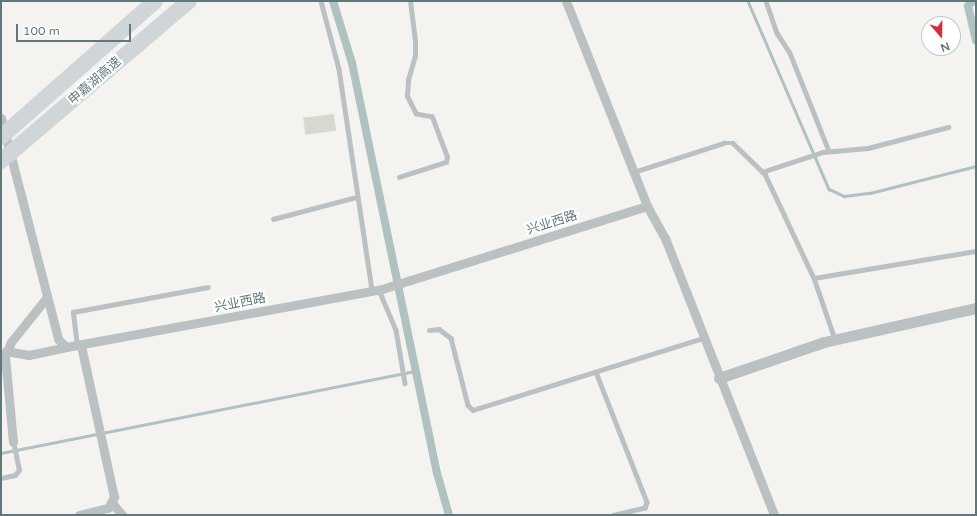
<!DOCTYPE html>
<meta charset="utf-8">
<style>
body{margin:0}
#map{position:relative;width:977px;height:516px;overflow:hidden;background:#f4f3f0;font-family:"Varela Round","Noto Sans SC",sans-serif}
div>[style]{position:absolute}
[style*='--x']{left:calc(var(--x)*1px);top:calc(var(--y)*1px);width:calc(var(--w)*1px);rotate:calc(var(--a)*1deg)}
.green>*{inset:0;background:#d6d9d0;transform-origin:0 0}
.stream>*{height:2.5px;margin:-1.25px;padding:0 1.25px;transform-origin:1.25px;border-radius:1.25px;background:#afc1c0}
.canal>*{height:8px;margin:-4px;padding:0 4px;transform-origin:4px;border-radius:4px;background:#afc1c0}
.service>*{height:4.5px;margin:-2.25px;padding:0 2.25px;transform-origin:2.25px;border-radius:2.25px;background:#bbc1c2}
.minor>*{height:9px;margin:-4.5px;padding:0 4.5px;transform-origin:4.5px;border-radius:4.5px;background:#bbc1c2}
.tertiary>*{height:11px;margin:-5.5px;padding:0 5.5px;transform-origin:5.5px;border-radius:5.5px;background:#bbc1c2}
.motorway>*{height:16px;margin:-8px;padding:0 8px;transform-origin:8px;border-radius:8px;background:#d0d6d8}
span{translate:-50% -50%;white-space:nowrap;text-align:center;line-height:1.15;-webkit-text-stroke:4px #fff;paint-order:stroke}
.street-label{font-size:13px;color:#61787a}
.frame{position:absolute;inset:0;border:2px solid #61787a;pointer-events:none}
.north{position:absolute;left:921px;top:16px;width:40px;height:40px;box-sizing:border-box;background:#fff;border:1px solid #c0c9ca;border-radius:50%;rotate:160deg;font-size:11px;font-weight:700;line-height:16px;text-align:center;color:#61787a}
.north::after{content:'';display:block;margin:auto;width:14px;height:18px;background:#d92c3c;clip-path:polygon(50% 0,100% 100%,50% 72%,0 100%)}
.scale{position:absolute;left:16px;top:24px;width:115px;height:18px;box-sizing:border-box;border:2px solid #61787a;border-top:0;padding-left:5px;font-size:12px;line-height:14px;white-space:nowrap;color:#61787a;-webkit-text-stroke:3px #fff;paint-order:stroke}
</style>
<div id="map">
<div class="green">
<i style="left:334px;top:114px;width:17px;height:31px;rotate:83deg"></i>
</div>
<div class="stream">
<i style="--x:748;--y:1;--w:205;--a:66.7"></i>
<i style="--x:829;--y:189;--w:17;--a:25"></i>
<i style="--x:844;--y:196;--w:26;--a:-7"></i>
<i style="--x:870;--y:193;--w:109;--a:-14.3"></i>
<i style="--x:1;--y:453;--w:423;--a:-11.2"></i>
</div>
<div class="canal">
<i style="--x:333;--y:1;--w:65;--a:73"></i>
<i style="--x:352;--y:63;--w:419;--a:78.3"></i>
<i style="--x:437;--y:473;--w:44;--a:74.1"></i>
<i style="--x:973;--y:1;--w:7;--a:135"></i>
<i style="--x:968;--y:6;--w:35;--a:77"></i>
</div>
<div class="service">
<i style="--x:321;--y:1;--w:70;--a:75.2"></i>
<i style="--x:339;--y:69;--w:224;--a:81.5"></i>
<i style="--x:766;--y:1;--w:34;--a:71"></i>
<i style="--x:777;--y:33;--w:24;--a:57"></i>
<i style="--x:790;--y:53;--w:105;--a:68.3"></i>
<i style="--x:634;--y:172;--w:95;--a:-17.9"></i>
<i style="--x:724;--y:143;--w:9;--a:0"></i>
<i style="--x:733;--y:143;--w:45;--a:44.1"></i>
<i style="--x:765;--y:174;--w:115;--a:64.8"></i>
<i style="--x:814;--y:278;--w:65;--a:71"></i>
<i style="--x:762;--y:172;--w:64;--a:-18.2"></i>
<i style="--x:823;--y:152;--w:45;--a:-5.1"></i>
<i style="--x:868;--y:148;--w:83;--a:-14.7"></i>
<i style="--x:399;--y:177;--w:49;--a:-17.7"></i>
<i style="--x:446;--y:162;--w:5;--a:-79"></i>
<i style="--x:447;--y:157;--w:43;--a:-110.6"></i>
<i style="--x:432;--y:117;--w:16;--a:-169"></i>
<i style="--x:416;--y:114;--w:20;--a:-117"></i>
<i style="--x:407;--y:96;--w:16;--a:-86"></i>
<i style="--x:408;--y:80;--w:26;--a:-74"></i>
<i style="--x:415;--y:55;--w:14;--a:-90"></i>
<i style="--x:415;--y:41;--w:40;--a:-97.1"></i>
<i style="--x:273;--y:219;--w:86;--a:-14.8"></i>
<i style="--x:814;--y:278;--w:164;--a:-9.5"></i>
<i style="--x:379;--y:290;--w:43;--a:67"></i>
<i style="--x:396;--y:330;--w:54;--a:80.4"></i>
<i style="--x:429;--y:330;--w:10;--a:-6"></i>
<i style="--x:439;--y:329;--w:15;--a:37"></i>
<i style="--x:451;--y:338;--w:69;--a:75.8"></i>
<i style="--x:468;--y:405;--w:7;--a:45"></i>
<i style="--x:473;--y:410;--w:241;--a:-17.4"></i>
<i style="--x:77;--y:346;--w:34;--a:-97"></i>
<i style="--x:73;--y:312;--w:137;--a:-10.5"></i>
<i style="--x:596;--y:372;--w:140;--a:68.6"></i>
<i style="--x:647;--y:502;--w:6;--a:108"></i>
<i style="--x:645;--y:508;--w:32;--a:167"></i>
<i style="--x:1;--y:478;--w:14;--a:-12"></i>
<i style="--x:15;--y:475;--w:6;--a:-51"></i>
<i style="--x:19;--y:470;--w:29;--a:-102"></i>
</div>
<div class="minor">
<i style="--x:566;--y:1;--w:220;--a:68.4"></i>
<i style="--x:647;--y:206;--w:37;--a:61"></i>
<i style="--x:665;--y:238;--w:298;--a:68.5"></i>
<i style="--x:1;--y:118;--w:228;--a:75.5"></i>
<i style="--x:58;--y:339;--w:11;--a:45"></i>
<i style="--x:66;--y:347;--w:321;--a:-10.4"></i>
<i style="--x:382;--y:289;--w:278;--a:-17.4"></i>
<i style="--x:6;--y:351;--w:23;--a:10"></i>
<i style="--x:29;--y:355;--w:38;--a:-12"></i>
<i style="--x:13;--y:442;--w:86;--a:-95.3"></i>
<i style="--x:5;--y:356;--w:15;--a:-67"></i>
<i style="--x:11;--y:342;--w:58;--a:-51.3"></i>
<i style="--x:112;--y:503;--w:16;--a:50"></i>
<i style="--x:79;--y:515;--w:30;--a:-14"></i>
<i style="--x:108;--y:508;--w:13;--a:-61"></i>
<i style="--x:114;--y:497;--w:155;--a:-102.3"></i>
</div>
<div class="tertiary">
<i style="--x:719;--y:378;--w:111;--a:-18.9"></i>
<i style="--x:824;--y:342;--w:156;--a:-12.6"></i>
</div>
<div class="motorway">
<i style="--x:1;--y:137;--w:205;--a:-41.4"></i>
<i style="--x:1;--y:161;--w:247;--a:-40.4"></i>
</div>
<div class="street-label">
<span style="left:95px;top:81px;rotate:-41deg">申嘉湖高速</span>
<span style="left:552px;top:223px;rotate:-17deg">兴业西路</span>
<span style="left:240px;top:303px;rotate:-11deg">兴业西路</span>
</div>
<div class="frame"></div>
<div class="north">N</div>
<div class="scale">100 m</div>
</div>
